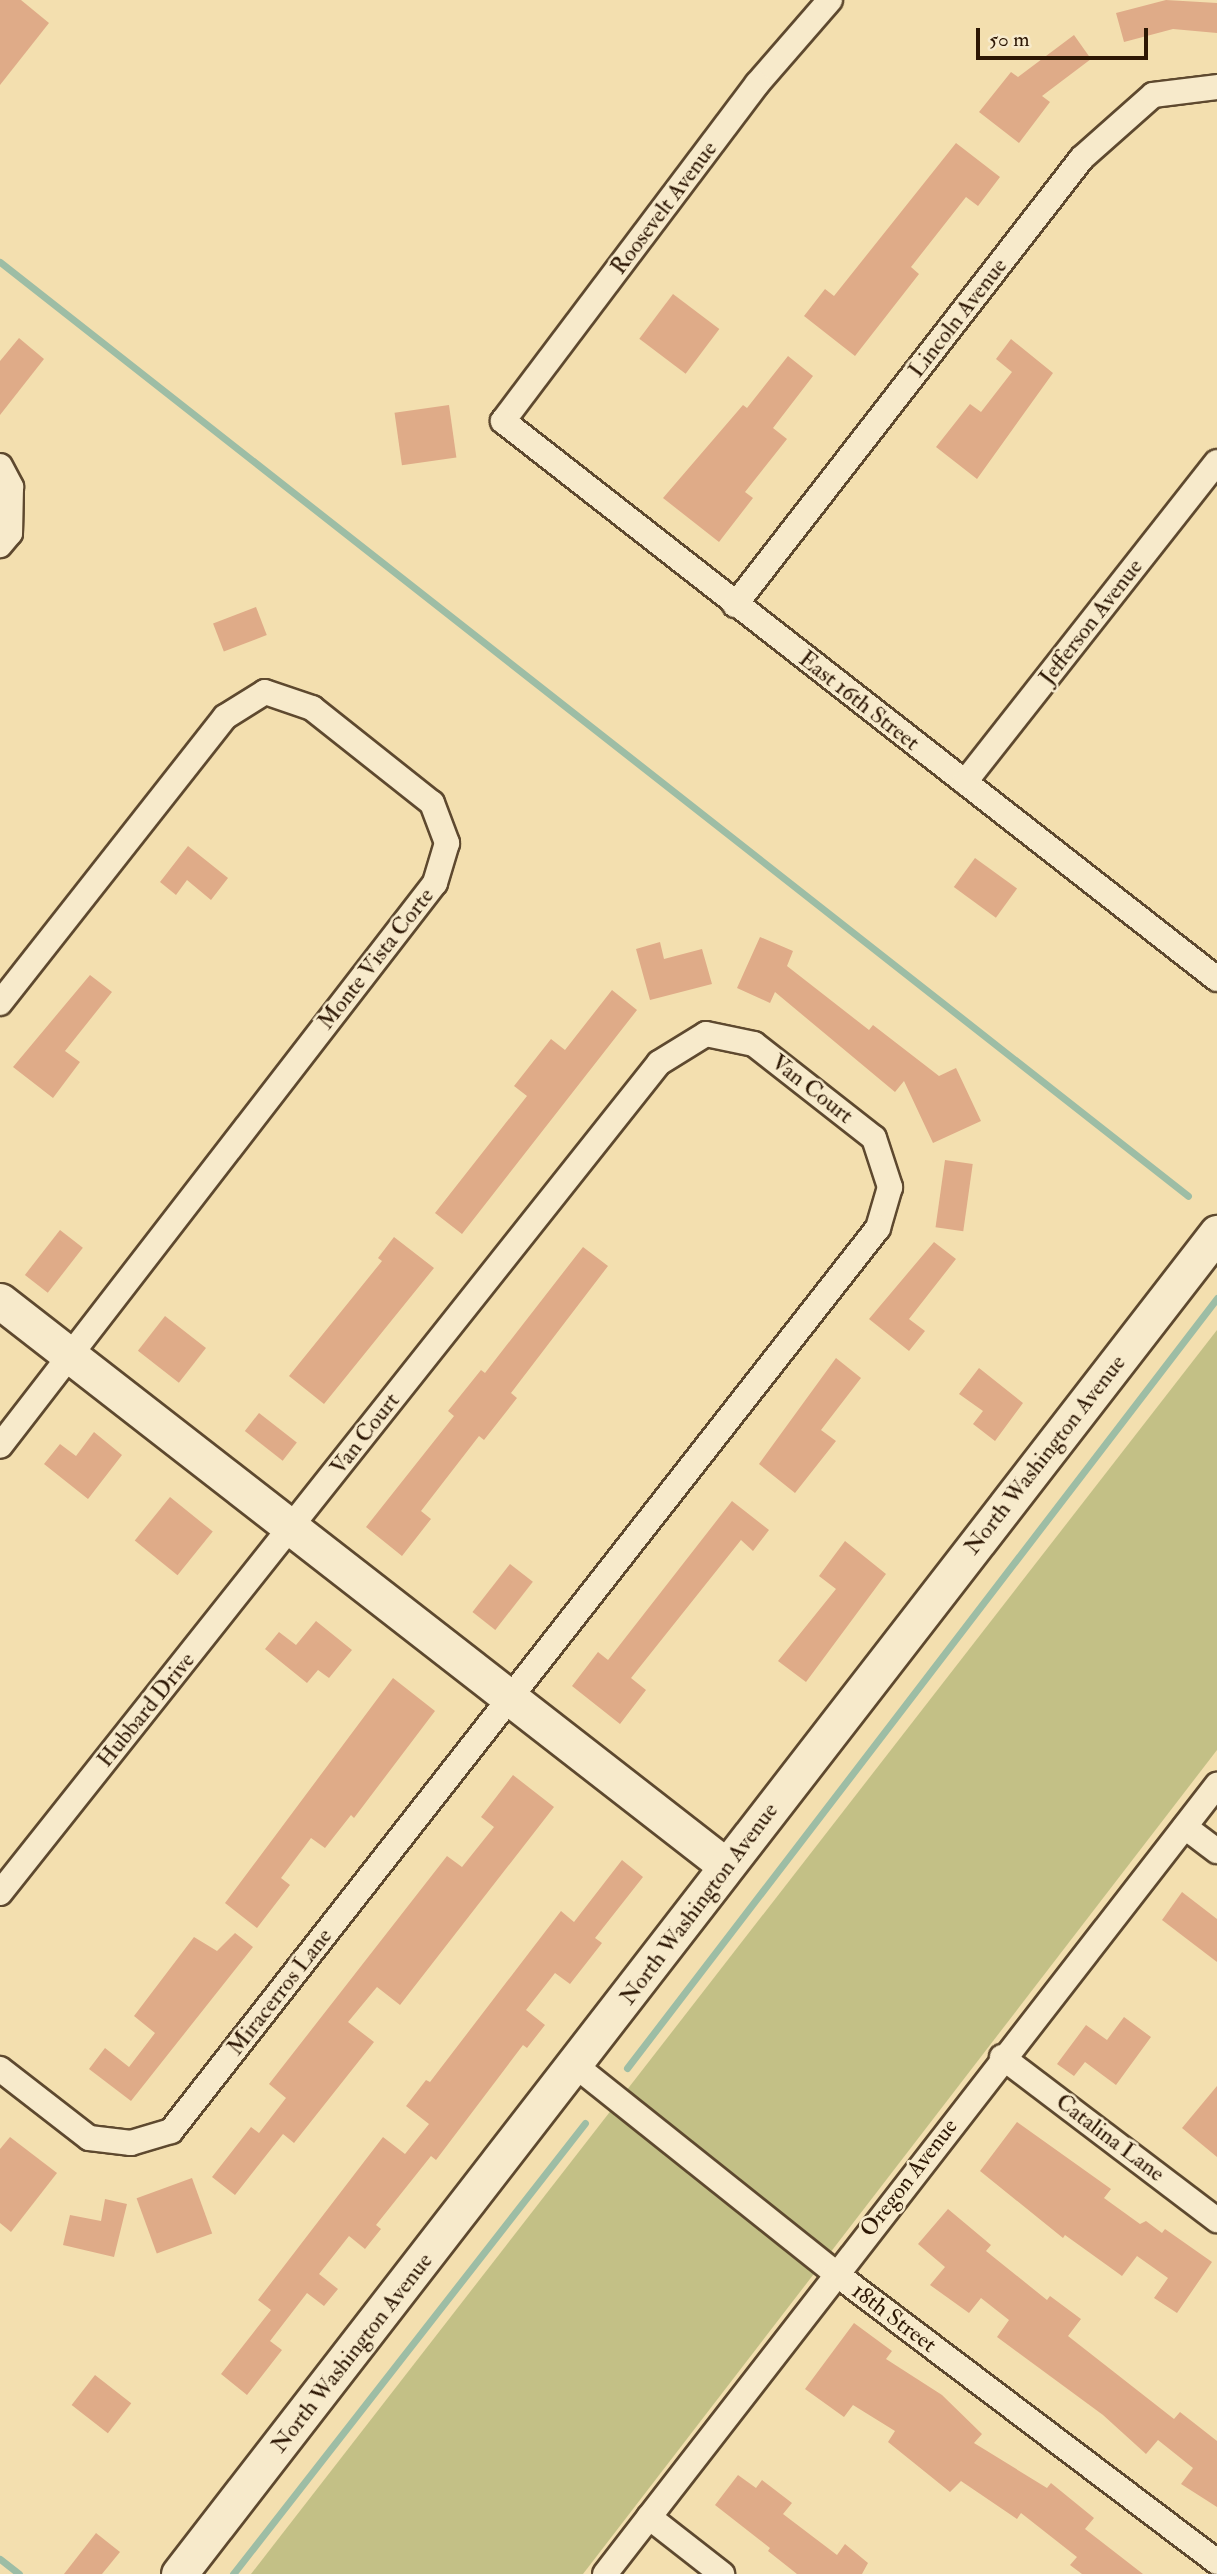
<!DOCTYPE html>
<style>
body{margin:0}
#map{position:relative;width:1217px;height:2574px;overflow:hidden;background:#f3dfaf;font-family:"IM FELL Double Pica",serif}
div>[style]{position:absolute}
[style*='--x']{left:calc(var(--x)*1px);top:calc(var(--y)*1px);width:calc(var(--w)*1px);rotate:calc(var(--a)*1deg)}
.green>*{inset:0;background:#c3c086}
.stream>*{height:7px;margin:-3.5px;padding:0 3.5px;transform-origin:3.5px;border-radius:3.5px;background:#9dbda5}
.building>*{inset:0;background:#dfab88;transform-origin:0 0}
.roads{filter:drop-shadow(2px 0 #5e492f) drop-shadow(-2px 0 #5e492f) drop-shadow(0 2px #5e492f) drop-shadow(0 -2px #5e492f)}
.street>*{height:24px;margin:-12px;padding:0 12px;transform-origin:12px;border-radius:12px;background:#f7eacb}
.secondary>*{height:35px;margin:-17.5px;padding:0 17.5px;transform-origin:17.5px;border-radius:17.5px;background:#f7eacb}
span{translate:-50% -50%;white-space:nowrap;text-align:center;line-height:1.15;-webkit-text-stroke:5px #f7eacb;paint-order:stroke}
.street-label{font-size:23px;color:#2d1704}
.scale{position:absolute;left:976px;top:28px;width:172px;height:32px;box-sizing:border-box;border:4px solid #2d1704;border-top:0;padding-left:9px;font-size:21px;line-height:24px;white-space:nowrap;color:#2d1704;-webkit-text-stroke:5px #f7eacb;paint-order:stroke}
</style>
<div id="map">
<div class="green">
<i style="clip-path:polygon(1217px 1330px,1217px 1750px,583px 2574px,251px 2574px)"></i>
</div>
<div class="stream">
<i style="--x:0;--y:262;--w:1511;--a:38.17"></i>
<i style="--x:627;--y:2068;--w:970;--a:-52.54"></i>
<i style="--x:0;--y:2559;--w:24;--a:38"></i>
<i style="--x:233;--y:2574;--w:572;--a:-52.03"></i>
</div>
<div class="building">
<i style="clip-path:polygon(0 0,21px 0,49px 23px,0 85px)"></i>
<i style="clip-path:polygon(1166px 0,1217px 3px,1217px 33px,1173px 29px,1124px 42px,1116px 13px)"></i>
<i style="clip-path:polygon(1074px 35px,1091px 59px,1042px 96px,1050px 102px,1019px 143px,979px 112px,1011px 72px,1018px 77px)"></i>
<i style="clip-path:polygon(956px 143px,1000px 177px,978px 206px,966px 197px,911px 267px,919px 274px,855px 356px,804px 316px,825px 289px,834px 296px)"></i>
<i style="left:673px;top:294px;width:58px;height:56px;rotate:37deg"></i>
<i style="clip-path:polygon(19px 338px,44px 359px,0 415px,0 361px)"></i>
<i style="clip-path:polygon(1011px 339px,1053px 373px,977px 479px,936px 447px,970px 404px,981px 412px,1012px 372px,996px 359px)"></i>
<i style="clip-path:polygon(788px 356px,813px 376px,773px 428px,787px 439px,745px 492px,753px 498px,719px 542px,663px 498px,743px 405px,747px 408px)"></i>
<i style="left:449px;top:405px;width:53px;height:55px;rotate:82deg"></i>
<i style="left:256px;top:607px;width:30px;height:46px;rotate:69deg"></i>
<i style="clip-path:polygon(188px 846px,228px 878px,211px 900px,187px 880px,176px 895px,160px 882px)"></i>
<i style="left:975px;top:858px;width:52px;height:36px;rotate:36deg"></i>
<i style="clip-path:polygon(760px 937px,793px 951px,787px 966px,869px 1030px,873px 1025px,939px 1076px,956px 1068px,981px 1121px,933px 1143px,904px 1081px,895px 1092px,775px 992px,770px 1003px,737px 988px)"></i>
<i style="clip-path:polygon(660px 942px,664px 959px,702px 949px,712px 984px,650px 1000px,636px 949px)"></i>
<i style="clip-path:polygon(90px 975px,112px 992px,65px 1051px,80px 1062px,53px 1098px,13px 1067px)"></i>
<i style="clip-path:polygon(612px 990px,637px 1010px,462px 1234px,435px 1213px,527px 1096px,514px 1086px,551px 1039px,565px 1050px)"></i>
<i style="left:945px;top:1160px;width:28px;height:68px;rotate:8deg"></i>
<i style="left:60px;top:1230px;width:29px;height:57px;rotate:38deg"></i>
<i style="clip-path:polygon(394px 1237px,434px 1268px,324px 1404px,289px 1376px,382px 1261px,378px 1258px)"></i>
<i style="clip-path:polygon(934px 1242px,956px 1259px,909px 1319px,925px 1331px,909px 1351px,869px 1319px)"></i>
<i style="clip-path:polygon(583px 1247px,608px 1266px,511px 1393px,517px 1398px,484px 1440px,479px 1436px,421px 1511px,431px 1519px,402px 1556px,366px 1527px,454px 1416px,448px 1411px,481px 1370px,485px 1373px)"></i>
<i style="left:165px;top:1316px;width:52px;height:44px;rotate:38deg"></i>
<i style="clip-path:polygon(836px 1358px,861px 1378px,821px 1430px,836px 1441px,795px 1493px,759px 1464px)"></i>
<i style="clip-path:polygon(979px 1368px,1023px 1403px,995px 1441px,973px 1424px,983px 1411px,959px 1394px)"></i>
<i style="left:259px;top:1413px;width:48px;height:23px;rotate:38deg"></i>
<i style="clip-path:polygon(94px 1432px,122px 1455px,88px 1499px,44px 1464px,60px 1444px,76px 1456px)"></i>
<i style="left:170px;top:1497px;width:55px;height:56px;rotate:39deg"></i>
<i style="clip-path:polygon(732px 1501px,769px 1530px,753px 1551px,741px 1540px,631px 1678px,646px 1690px,620px 1724px,572px 1686px,598px 1652px,608px 1660px)"></i>
<i style="clip-path:polygon(845px 1541px,886px 1574px,806px 1682px,778px 1661px,836px 1589px,819px 1576px)"></i>
<i style="left:510px;top:1564px;width:29px;height:61px;rotate:38deg"></i>
<i style="clip-path:polygon(316px 1621px,352px 1650px,329px 1678px,318px 1670px,307px 1683px,265px 1649px,279px 1632px,296px 1645px)"></i>
<i style="clip-path:polygon(393px 1678px,435px 1711px,354px 1818px,351px 1815px,325px 1848px,311px 1838px,281px 1878px,290px 1885px,257px 1928px,225px 1903px)"></i>
<i style="clip-path:polygon(513px 1775px,554px 1807px,400px 2005px,377px 1987px,348px 2022px,374px 2042px,294px 2143px,283px 2134px,235px 2195px,212px 2177px,251px 2127px,259px 2133px,286px 2098px,269px 2084px,447px 1856px,462px 1867px,494px 1827px,481px 1817px)"></i>
<i style="clip-path:polygon(622px 1860px,643px 1877px,595px 1938px,602px 1943px,570px 1984px,555px 1973px,526px 2010px,545px 2025px,527px 2048px,523px 2045px,436px 2160px,431px 2156px,376px 2225px,381px 2229px,365px 2249px,349px 2236px,319px 2274px,338px 2289px,324px 2306px,307px 2293px,270px 2341px,282px 2350px,247px 2395px,221px 2374px,271px 2310px,258px 2300px,383px 2137px,405px 2154px,429px 2124px,406px 2106px,426px 2080px,430px 2082px,561px 1911px,574px 1922px)"></i>
<i style="clip-path:polygon(1182px 1892px,1217px 1919px,1217px 1962px,1162px 1920px)"></i>
<i style="clip-path:polygon(235px 1933px,253px 1947px,131px 2101px,89px 2069px,105px 2048px,129px 2067px,155px 2033px,134px 2016px,194px 1937px,217px 1951px)"></i>
<i style="clip-path:polygon(1124px 2017px,1151px 2037px,1116px 2085px,1085px 2062px,1074px 2076px,1057px 2064px,1086px 2025px,1107px 2040px)"></i>
<i style="clip-path:polygon(1217px 2086px,1217px 2157px,1182px 2128px)"></i>
<i style="clip-path:polygon(1017px 2122px,1111px 2189px,1104px 2198px,1140px 2224px,1146px 2221px,1162px 2233px,1165px 2229px,1212px 2262px,1177px 2313px,1154px 2298px,1168px 2278px,1137px 2256px,1122px 2276px,1065px 2235px,1063px 2238px,980px 2171px)"></i>
<i style="clip-path:polygon(10px 2137px,57px 2173px,11px 2232px,0 2223px,0 2149px)"></i>
<i style="left:192px;top:2178px;width:59px;height:59px;rotate:70deg"></i>
<i style="clip-path:polygon(105px 2199px,127px 2204px,114px 2257px,63px 2245px,70px 2215px,101px 2221px)"></i>
<i style="clip-path:polygon(948px 2209px,991px 2245px,986px 2251px,1047px 2300px,1050px 2296px,1081px 2319px,1068px 2336px,1174px 2419px,1180px 2412px,1217px 2441px,1217px 2507px,1181px 2484px,1193px 2468px,1158px 2440px,1146px 2454px,1103px 2415px,997px 2337px,1009px 2320px,981px 2298px,969px 2313px,930px 2285px,945px 2267px,918px 2244px)"></i>
<i style="clip-path:polygon(854px 2323px,892px 2351px,886px 2359px,942px 2395px,982px 2434px,974px 2443px,1047px 2488px,1051px 2483px,1094px 2518px,1085px 2529px,1143px 2574px,1082px 2574px,1070px 2565px,1077px 2557px,1021px 2513px,1017px 2519px,961px 2481px,950px 2492px,888px 2442px,895px 2431px,853px 2405px,844px 2417px,805px 2389px)"></i>
<i style="left:95px;top:2375px;width:46px;height:38px;rotate:38deg"></i>
<i style="clip-path:polygon(738px 2475px,756px 2488px,762px 2480px,792px 2503px,783px 2514px,837px 2555px,845px 2544px,868px 2563px,862px 2574px,797px 2574px,768px 2551px,770px 2548px,715px 2505px)"></i>
<i style="clip-path:polygon(96px 2533px,120px 2552px,102px 2574px,64px 2574px)"></i>
</div>
<div class="roads">
<div class="street">
<i style="--x:830;--y:0;--w:111;--a:131"></i>
<i style="--x:757;--y:84;--w:422;--a:127"></i>
<i style="--x:503;--y:421;--w:906;--a:38.01"></i>
<i style="--x:0;--y:466;--w:24;--a:62"></i>
<i style="--x:11;--y:487;--w:46;--a:91.2"></i>
<i style="--x:10;--y:533;--w:16;--a:130"></i>
<i style="--x:735;--y:605;--w:566;--a:-52.18"></i>
<i style="--x:1082;--y:158;--w:95;--a:-41.6"></i>
<i style="--x:1153;--y:95;--w:64;--a:-7.1"></i>
<i style="--x:965;--y:782;--w:407;--a:-51.8"></i>
<i style="--x:0;--y:1003;--w:364;--a:-51.8"></i>
<i style="--x:225;--y:717;--w:47;--a:-32"></i>
<i style="--x:265;--y:692;--w:50;--a:18.8"></i>
<i style="--x:312;--y:708;--w:153;--a:38.4"></i>
<i style="--x:432;--y:803;--w:43;--a:69.4"></i>
<i style="--x:447;--y:843;--w:42;--a:106.7"></i>
<i style="--x:435;--y:883;--w:711;--a:127.69"></i>
<i style="--x:1185;--y:1827;--w:40;--a:37"></i>
<i style="--x:0;--y:1893;--w:1060;--a:-51.55"></i>
<i style="--x:659;--y:1063;--w:55;--a:-31.7"></i>
<i style="--x:706;--y:1034;--w:49;--a:11.8"></i>
<i style="--x:754;--y:1044;--w:152;--a:38.1"></i>
<i style="--x:874;--y:1138;--w:52;--a:71.9"></i>
<i style="--x:890;--y:1187;--w:43;--a:106.3"></i>
<i style="--x:878;--y:1228;--w:1147;--a:128.06"></i>
<i style="--x:171;--y:2131;--w:42;--a:163.3"></i>
<i style="--x:131;--y:2143;--w:42;--a:-173.2"></i>
<i style="--x:89;--y:2138;--w:113;--a:-142.2"></i>
<i style="--x:1002;--y:2057;--w:270;--a:37.2"></i>
<i style="--x:576;--y:2066;--w:332;--a:38.6"></i>
<i style="--x:835;--y:2273;--w:479;--a:37.1"></i>
<i style="--x:649;--y:2517;--w:93;--a:38"></i>
<i style="--x:605;--y:2574;--w:999;--a:-52.2"></i>
</div>
<div class="secondary">
<i style="--x:0;--y:1301;--w:920;--a:37.89"></i>
<i style="--x:179;--y:2574;--w:1696;--a:-52.26"></i>
</div>
</div>
<div class="street-label">
<span style="left:664px;top:208px;rotate:-53deg">Roosevelt Avenue</span>
<span style="left:958px;top:318px;rotate:-52deg">Lincoln Avenue</span>
<span style="left:1091px;top:622px;rotate:-52deg">Jefferson Avenue</span>
<span style="left:859px;top:701px;rotate:38deg">East 16th Street</span>
<span style="left:376px;top:959px;rotate:-52deg">Monte Vista Corte</span>
<span style="left:812px;top:1089px;rotate:38deg">Van Court</span>
<span style="left:365px;top:1434px;rotate:-52deg">Van Court</span>
<span style="left:1045px;top:1455px;rotate:-52deg">North Washington Avenue</span>
<span style="left:146px;top:1710px;rotate:-51deg">Hubbard Drive</span>
<span style="left:699px;top:1904px;rotate:-53deg">North Washington Avenue</span>
<span style="left:280px;top:1992px;rotate:-52deg">Miracerros Lane</span>
<span style="left:1110px;top:2138px;rotate:37deg">Catalina Lane</span>
<span style="left:909px;top:2178px;rotate:-52deg">Oregon Avenue</span>
<span style="left:894px;top:2318px;rotate:37deg">18th Street</span>
<span style="left:352px;top:2353px;rotate:-52deg">North Washington Avenue</span>
</div>
<div class="scale">50 m</div>
</div>
